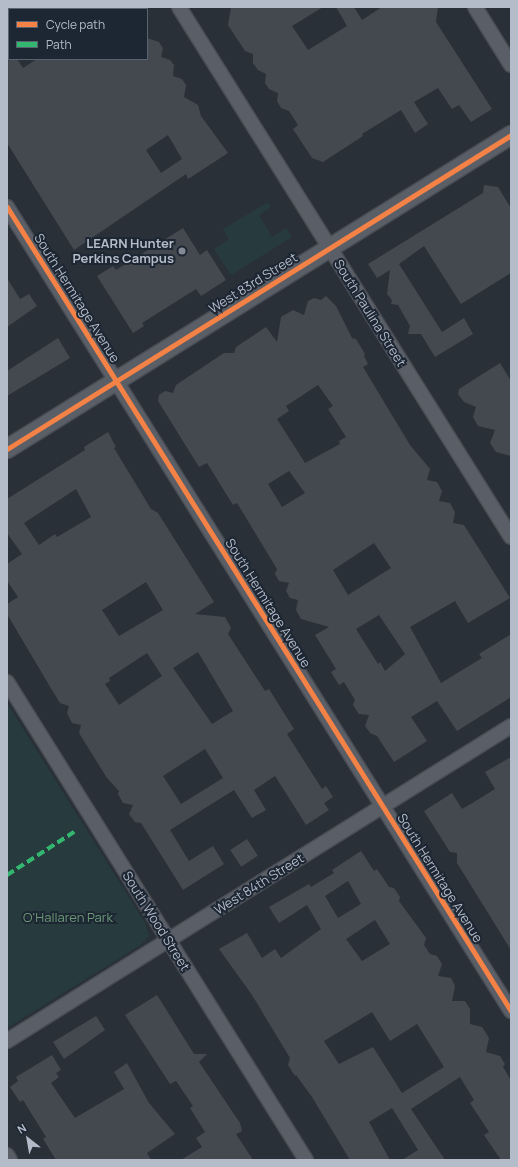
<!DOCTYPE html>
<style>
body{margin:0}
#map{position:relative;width:518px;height:1167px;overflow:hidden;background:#2a3038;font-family:Manrope,sans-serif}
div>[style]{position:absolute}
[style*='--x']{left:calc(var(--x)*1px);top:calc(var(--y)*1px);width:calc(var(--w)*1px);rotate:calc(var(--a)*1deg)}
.green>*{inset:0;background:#273a3e}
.building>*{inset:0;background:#444950;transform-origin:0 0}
.roads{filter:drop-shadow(1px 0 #484c53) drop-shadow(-1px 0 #484c53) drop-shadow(0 1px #484c53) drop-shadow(0 -1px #484c53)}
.minor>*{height:14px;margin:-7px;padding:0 7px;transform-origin:7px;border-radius:7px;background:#5a5e66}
.tertiary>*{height:18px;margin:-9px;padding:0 9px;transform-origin:9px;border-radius:9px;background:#5a5e66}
.quiet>*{height:4px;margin-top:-2px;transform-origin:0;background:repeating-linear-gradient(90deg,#33b770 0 8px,transparent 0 12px)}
.cycleway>*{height:5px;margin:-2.5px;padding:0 2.5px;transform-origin:2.5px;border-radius:2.5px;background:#f48246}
.dots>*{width:11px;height:11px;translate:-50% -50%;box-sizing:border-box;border:2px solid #1d2633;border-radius:50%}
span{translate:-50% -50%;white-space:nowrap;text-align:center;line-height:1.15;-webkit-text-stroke:4px #1d2633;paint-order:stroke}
.poi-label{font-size:13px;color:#b4bcc9;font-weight:700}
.right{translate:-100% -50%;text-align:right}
.street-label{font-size:13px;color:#b4bcc9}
.park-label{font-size:13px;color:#6b9a76}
.frame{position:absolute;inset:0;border:8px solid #b4bcc9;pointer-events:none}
.legend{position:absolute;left:8px;top:8px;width:140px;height:52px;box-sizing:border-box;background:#1d2633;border:1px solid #59626f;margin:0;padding:5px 7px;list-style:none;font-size:12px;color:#b4bcc9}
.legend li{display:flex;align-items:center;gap:8px;height:20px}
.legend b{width:20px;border:1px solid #59626f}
.north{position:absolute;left:8px;top:1119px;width:40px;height:40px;-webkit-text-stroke:3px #1d2633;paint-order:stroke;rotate:329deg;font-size:11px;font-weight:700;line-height:16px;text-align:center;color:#b4bcc9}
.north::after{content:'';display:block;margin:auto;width:14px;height:18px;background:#b4bcc9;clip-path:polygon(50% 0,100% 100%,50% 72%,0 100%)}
</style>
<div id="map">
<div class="green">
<i style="clip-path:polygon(268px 202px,271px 207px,259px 215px,272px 237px,286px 228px,292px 237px,231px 275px,214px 249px,229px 239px,223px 229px)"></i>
<i style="clip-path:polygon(7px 703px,145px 923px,149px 936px,139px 946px,7px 1028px)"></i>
</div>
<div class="building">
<i style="clip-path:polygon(231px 7px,323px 7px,292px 26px,308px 50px,347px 26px,336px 7px,354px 7px,362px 20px,382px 7px,438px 7px,436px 22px,492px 109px,471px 122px,459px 105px,452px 109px,438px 88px,414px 102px,428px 124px,415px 133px,401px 110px,362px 134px,363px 136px,323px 162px,312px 158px,293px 129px,298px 125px,289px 111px,281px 108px,277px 101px,278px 93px,269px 89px,265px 83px,266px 74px,258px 70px,253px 63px,253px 54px,245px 51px,228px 25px)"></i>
<i style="clip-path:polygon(evenodd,147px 38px,159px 42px,163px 48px,161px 57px,170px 60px,174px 65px,173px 76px,182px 79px,186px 85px,184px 97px,198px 105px,201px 116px,228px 153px,188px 179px,186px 174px,74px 250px,7px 143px,7px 59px,17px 59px,23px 68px,37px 59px,147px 59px,147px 38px,168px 135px,182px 159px,161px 173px,146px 150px,168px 135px)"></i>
<i style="clip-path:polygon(484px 185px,498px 187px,511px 208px,511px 273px,461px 304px,424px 246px,399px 264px,442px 332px,464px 318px,473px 334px,435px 357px,421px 334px,408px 334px,410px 326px,398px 305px,391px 304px,392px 300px,387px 294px,390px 270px,377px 278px,368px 264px,483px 193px)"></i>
<i style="clip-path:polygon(183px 228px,200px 255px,207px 250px,226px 280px,201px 296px,196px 289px,142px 323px,144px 326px,133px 333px,97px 276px,113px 266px,116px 270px)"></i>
<i style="clip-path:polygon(7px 278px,20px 299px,29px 294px,37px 306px,7px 327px)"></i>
<i style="clip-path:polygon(evenodd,326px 296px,336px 306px,352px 338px,356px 339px,365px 354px,364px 356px,368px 364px,363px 367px,410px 445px,430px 469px,427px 480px,437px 482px,442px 491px,439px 501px,450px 503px,455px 512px,453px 523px,464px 525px,510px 598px,468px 623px,455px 601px,410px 627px,441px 683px,482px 658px,479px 654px,511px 634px,511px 697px,457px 731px,437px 701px,411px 717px,427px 741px,394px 762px,377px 736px,370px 733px,365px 726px,369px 715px,359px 714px,353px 705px,355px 700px,344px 682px,339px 685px,331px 672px,336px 669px,315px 635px,329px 627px,301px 619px,296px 610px,298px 600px,290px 598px,286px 591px,289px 583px,279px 581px,275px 574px,277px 569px,237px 503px,233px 505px,207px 463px,199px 467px,158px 401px,159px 395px,165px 391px,173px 393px,176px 385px,224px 353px,234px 353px,236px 347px,266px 327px,277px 342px,281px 317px,293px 310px,304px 315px,308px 301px,314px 298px,321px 300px,326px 296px,318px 385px,333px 406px,328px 409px,346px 437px,339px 441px,340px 444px,305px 463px,277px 419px,289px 411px,286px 406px,318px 385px,326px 296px,289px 471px,305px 493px,282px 507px,268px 484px,289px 471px,326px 296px,374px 543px,391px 568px,348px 595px,333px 570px,374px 543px,326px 296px,379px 615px,405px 654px,385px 671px,380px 662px,378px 664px,356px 629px,379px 615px)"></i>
<i style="clip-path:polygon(58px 338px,70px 358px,7px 396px,7px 371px)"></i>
<i style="clip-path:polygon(500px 363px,511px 381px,511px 456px,496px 452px,490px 443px,495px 430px,478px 426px,473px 417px,476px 407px,464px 402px,458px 394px,459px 389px)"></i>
<i style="clip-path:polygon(evenodd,108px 432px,116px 447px,114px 448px,151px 509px,158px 513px,214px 602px,195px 614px,225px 617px,231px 628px,228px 634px,265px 691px,269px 689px,294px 729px,287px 734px,322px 789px,326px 786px,333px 797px,324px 803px,329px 810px,306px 825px,275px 776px,254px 790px,266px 810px,252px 818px,234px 790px,170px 830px,189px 861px,213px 846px,224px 864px,183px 890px,141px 823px,135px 822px,129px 814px,133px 805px,123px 803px,118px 794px,119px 791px,107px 778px,79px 733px,81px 725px,72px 723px,67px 713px,69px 706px,60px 703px,52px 690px,7px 614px,7px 604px,18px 597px,7px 581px,7px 564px,22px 554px,7px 533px,7px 499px,85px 450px,84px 447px,108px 432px,76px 489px,91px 517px,57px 537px,55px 534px,39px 545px,24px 523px,76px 489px,108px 432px,146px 582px,163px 610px,119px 636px,102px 610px,146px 582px,108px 432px,198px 652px,233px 711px,212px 724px,173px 668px,198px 652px,108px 432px,147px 653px,162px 676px,119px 705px,105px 684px,110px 681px,109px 678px,147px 653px,108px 432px,205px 749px,223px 778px,181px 804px,163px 776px,205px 749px)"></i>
<i style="clip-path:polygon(511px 757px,511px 950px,457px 863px,457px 853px,450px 852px,424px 811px,452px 793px,462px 809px,474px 802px,495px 789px,485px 772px)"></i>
<i style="left:247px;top:839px;width:20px;height:20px;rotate:57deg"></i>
<i style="clip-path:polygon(evenodd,361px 851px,374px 871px,377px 869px,389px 887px,394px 888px,400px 897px,399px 901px,426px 938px,424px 945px,430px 954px,437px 956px,442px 964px,438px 976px,451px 978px,455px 986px,452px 1001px,465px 1001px,470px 1009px,470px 1024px,482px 1027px,489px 1038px,486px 1052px,500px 1056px,505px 1064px,503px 1067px,511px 1080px,511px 1160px,501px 1160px,484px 1135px,489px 1132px,470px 1103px,474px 1100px,460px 1077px,411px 1109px,445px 1160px,402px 1160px,418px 1150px,392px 1108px,369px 1122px,390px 1160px,350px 1160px,312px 1097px,296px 1075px,295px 1076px,288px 1065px,290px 1058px,252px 995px,219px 949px,247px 933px,262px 958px,275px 949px,281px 958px,321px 929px,307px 905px,279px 923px,269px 907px,309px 884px,311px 887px,334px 873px,332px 870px,361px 851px,348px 881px,361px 904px,338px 918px,325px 896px,348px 881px,361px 851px,375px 920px,390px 944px,362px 961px,346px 939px,375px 920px,361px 851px,372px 1012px,390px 1041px,417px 1024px,444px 1067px,402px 1093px,373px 1047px,339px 1064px,324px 1041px,372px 1012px)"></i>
<i style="clip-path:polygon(157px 995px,194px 1054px,207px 1054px,199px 1062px,240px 1123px,242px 1131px,236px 1134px,253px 1160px,181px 1160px,202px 1147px,196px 1138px,205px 1132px,190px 1108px,193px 1106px,176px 1081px,170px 1084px,125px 1015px)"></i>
<i style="clip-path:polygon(96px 1016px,105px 1030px,64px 1059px,53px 1042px)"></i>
<i style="clip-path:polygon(52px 1055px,61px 1070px,56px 1073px,59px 1077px,51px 1083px,75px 1118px,124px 1089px,114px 1072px,127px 1063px,149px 1103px,175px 1134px,147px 1153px,151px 1160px,56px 1160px,43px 1139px,46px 1137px,23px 1100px,20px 1102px,10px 1087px,18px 1081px,16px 1077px)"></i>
</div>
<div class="roads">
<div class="minor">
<i style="--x:179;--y:7;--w:625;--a:57.94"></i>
<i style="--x:475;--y:7;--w:68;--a:58.2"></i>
<i style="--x:7;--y:207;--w:949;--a:57.92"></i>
<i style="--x:7;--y:682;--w:564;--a:57.97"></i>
<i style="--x:7;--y:1041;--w:594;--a:-32.01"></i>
<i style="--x:7;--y:1155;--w:6;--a:59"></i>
</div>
<div class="tertiary">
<i style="--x:7;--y:449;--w:594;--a:-31.92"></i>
</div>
</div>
<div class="quiet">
<i style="--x:7;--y:875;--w:80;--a:-32.7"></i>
</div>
<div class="cycleway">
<i style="--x:7;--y:207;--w:949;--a:57.92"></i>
<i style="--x:7;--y:449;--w:594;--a:-31.92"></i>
</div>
<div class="dots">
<i style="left:182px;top:251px;background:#848b96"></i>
</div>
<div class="poi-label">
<span class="right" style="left:174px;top:251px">LEARN Hunter<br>Perkins Campus</span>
</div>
<div class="street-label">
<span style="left:253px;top:283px;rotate:-32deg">West 83rd Street</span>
<span style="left:77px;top:298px;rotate:58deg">South Hermitage Avenue</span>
<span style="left:370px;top:313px;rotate:58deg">South Paulina Street</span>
<span style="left:268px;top:603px;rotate:58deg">South Hermitage Avenue</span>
<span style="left:440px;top:878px;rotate:58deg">South Hermitage Avenue</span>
<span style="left:259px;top:884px;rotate:-32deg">West 84th Street</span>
<span style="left:156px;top:921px;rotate:58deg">South Wood Street</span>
</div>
<div class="park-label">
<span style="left:68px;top:917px">O'Hallaren Park</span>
</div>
<div class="frame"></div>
<ul class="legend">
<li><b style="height:5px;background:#f48246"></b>Cycle path</li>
<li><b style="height:5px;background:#33b770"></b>Path</li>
</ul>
<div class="north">N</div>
</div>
